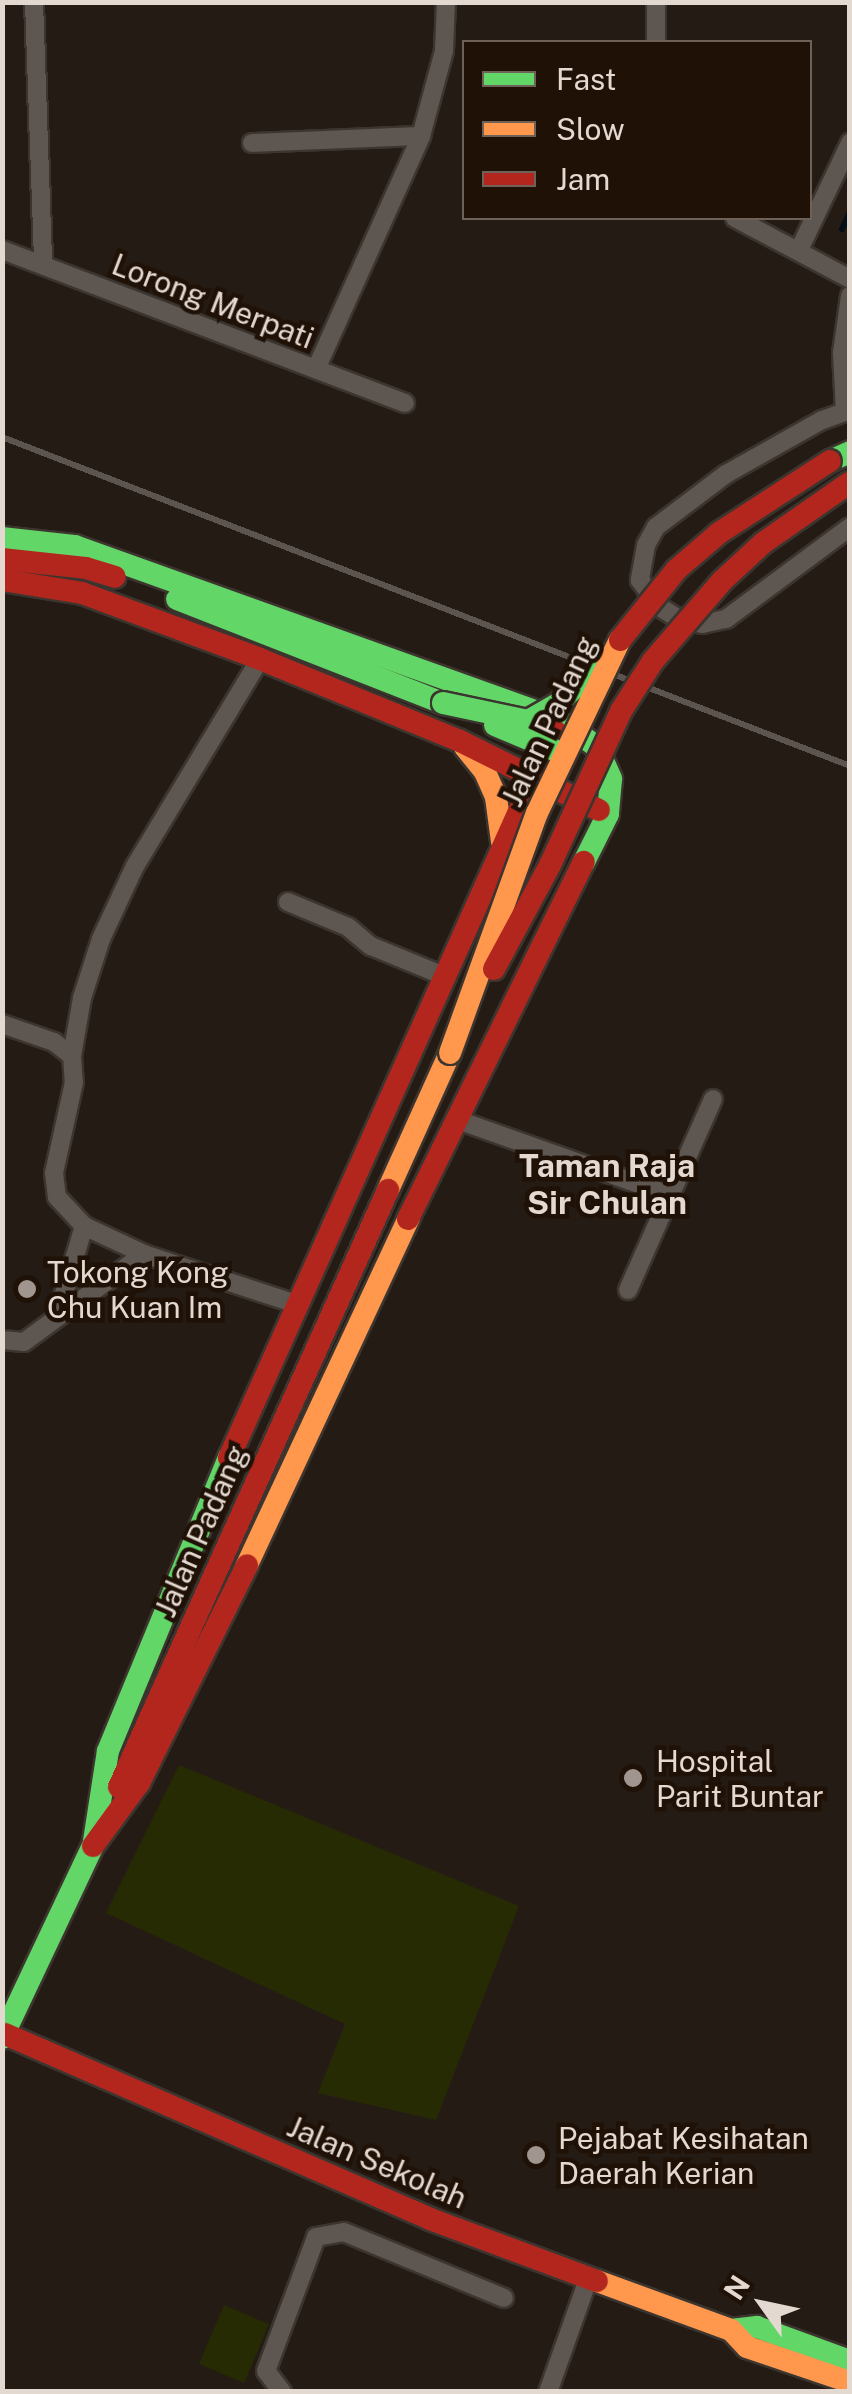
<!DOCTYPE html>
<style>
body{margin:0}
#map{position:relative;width:852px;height:2394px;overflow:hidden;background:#241b14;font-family:"Public Sans",sans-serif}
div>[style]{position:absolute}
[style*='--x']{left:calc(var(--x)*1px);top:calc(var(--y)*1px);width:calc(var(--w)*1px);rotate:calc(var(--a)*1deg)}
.green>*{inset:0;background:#272b04;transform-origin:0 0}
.stream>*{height:6px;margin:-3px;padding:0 3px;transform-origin:3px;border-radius:3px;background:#030e19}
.roads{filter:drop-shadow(2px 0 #3c352f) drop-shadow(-2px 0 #3c352f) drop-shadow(0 2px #3c352f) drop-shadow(0 -2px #3c352f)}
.street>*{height:18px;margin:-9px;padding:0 9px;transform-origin:9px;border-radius:9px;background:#5d5651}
.fast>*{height:22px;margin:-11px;padding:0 11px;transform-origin:11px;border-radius:11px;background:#63d668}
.slow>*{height:22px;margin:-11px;padding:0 11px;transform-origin:11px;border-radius:11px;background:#ff974d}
.jam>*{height:22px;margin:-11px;padding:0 11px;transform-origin:11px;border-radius:11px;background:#b3261e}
.rail>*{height:6px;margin:-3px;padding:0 3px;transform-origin:3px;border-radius:3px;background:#5b544f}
.bridges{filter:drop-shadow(2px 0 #3c352f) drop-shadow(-2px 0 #3c352f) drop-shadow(0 2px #3c352f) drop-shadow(0 -2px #3c352f)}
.fast-bridge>*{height:22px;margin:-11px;padding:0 11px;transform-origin:11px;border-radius:11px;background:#63d668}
.slow-bridge>*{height:22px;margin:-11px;padding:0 11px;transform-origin:11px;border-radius:11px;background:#ff974d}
.jam-bridge>*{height:22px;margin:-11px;padding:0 11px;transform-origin:11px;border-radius:11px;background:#b3261e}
.dots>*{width:28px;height:28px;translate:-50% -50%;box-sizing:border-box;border:5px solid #201106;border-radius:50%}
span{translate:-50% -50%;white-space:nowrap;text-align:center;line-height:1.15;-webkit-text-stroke:9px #201106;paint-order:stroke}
.street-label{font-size:30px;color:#e4d9d1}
.poi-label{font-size:30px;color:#e4d9d1}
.left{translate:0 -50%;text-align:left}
.neighbourhood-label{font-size:32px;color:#e4d9d1;font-weight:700}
.frame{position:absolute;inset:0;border:5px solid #e4d9d1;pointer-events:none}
.legend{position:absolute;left:462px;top:40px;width:350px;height:180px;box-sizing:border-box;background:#201106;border:2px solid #6e6157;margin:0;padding:12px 18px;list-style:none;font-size:30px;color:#e4d9d1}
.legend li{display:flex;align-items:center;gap:20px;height:50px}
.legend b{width:50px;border:2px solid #6e6157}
.north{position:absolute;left:712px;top:2254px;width:100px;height:100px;-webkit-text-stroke:8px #201106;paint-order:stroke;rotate:303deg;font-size:28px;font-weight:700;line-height:40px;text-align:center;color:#e4d9d1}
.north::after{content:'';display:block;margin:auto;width:35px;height:45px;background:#e4d9d1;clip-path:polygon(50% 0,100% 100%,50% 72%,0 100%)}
</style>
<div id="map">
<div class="green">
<i style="clip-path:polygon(179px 1765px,519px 1906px,436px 2120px,318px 2093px,345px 2024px,106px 1913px)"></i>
<i style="left:224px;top:2305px;width:49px;height:64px;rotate:23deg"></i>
</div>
<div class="stream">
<i style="--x:842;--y:229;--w:19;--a:-65"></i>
</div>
<div class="roads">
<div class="street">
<i style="--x:34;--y:2;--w:263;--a:88"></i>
<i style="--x:656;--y:2;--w:40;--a:90"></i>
<i style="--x:252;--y:143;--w:169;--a:-2.4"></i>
<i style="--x:735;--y:218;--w:130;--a:27.9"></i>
<i style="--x:2;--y:250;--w:431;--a:20.8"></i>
<i style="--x:799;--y:250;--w:119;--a:-64.5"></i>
<i style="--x:316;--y:369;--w:256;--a:-65.7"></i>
<i style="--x:421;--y:136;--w:88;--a:-74.9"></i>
<i style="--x:444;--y:51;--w:49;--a:-87.7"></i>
<i style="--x:850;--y:410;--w:30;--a:160"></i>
<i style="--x:822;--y:420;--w:110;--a:150.6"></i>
<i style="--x:726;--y:474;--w:88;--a:142.9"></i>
<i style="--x:656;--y:527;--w:21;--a:119"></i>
<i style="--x:646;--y:545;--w:36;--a:100"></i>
<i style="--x:640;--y:580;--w:32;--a:55"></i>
<i style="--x:658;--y:606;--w:25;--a:32"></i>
<i style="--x:679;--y:619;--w:24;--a:12"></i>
<i style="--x:702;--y:624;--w:25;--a:-12"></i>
<i style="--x:726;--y:619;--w:154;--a:-36.6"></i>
<i style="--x:845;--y:412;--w:59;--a:-92.9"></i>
<i style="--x:842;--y:353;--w:58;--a:-82"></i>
<i style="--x:260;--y:659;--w:242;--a:121.1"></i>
<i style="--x:135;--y:866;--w:81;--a:115"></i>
<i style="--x:101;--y:939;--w:62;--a:107.9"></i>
<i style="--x:82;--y:998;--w:59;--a:99.8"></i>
<i style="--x:72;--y:1056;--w:26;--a:86"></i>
<i style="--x:74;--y:1082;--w:93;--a:102.4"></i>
<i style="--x:54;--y:1173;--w:24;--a:83"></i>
<i style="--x:57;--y:1197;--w:40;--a:47"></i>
<i style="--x:84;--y:1226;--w:66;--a:25"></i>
<i style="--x:144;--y:1254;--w:160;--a:18.2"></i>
<i style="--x:288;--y:902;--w:65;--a:22.6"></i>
<i style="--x:348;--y:927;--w:30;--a:40"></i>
<i style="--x:371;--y:946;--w:79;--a:22.3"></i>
<i style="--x:2;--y:1024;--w:55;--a:19.1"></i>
<i style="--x:54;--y:1042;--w:23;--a:38"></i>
<i style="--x:455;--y:1119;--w:228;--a:19.5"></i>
<i style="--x:628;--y:1290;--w:209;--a:-66"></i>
<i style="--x:57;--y:1317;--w:95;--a:-73.5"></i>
<i style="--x:2;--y:1340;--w:22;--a:5"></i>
<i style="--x:24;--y:1342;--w:149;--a:-36.3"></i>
<i style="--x:282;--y:2392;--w:26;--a:-127"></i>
<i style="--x:266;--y:2371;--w:143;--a:-69.5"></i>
<i style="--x:316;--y:2237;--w:28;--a:-10"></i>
<i style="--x:344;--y:2232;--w:173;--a:22.4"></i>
<i style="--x:548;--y:2392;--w:122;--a:-70.4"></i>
</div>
<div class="fast">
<i style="--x:830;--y:461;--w:22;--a:-24"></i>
<i style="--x:2;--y:538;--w:73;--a:6.3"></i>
<i style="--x:75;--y:546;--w:515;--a:19.74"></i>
<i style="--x:560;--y:720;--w:46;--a:36.1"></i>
<i style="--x:597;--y:747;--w:35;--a:66"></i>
<i style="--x:611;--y:779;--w:35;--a:95"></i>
<i style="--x:608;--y:814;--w:54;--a:116.6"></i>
<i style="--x:177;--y:599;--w:286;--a:21.4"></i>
<i style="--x:94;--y:1841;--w:91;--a:-81.2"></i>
<i style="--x:108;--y:1751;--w:317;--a:-67.6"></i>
<i style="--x:2;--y:2038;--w:227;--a:-64.7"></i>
<i style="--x:731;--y:2330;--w:26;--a:-7"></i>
<i style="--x:757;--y:2327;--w:99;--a:20.1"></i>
</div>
<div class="slow">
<i style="--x:465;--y:747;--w:32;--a:51"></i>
<i style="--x:485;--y:772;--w:27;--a:66"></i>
<i style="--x:496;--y:797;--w:45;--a:82.4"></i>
<i style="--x:388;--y:1190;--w:150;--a:-65.7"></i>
<i style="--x:247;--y:1565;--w:382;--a:-65"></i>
<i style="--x:597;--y:2281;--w:143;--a:20.1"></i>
<i style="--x:731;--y:2330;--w:23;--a:47"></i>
<i style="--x:747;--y:2347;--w:109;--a:18.8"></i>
</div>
<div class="jam">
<i style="--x:2;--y:559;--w:84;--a:6.1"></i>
<i style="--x:86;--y:568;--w:30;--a:17"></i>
<i style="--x:2;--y:580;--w:81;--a:9.2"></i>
<i style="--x:82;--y:593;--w:190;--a:20.3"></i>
<i style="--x:260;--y:659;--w:216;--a:22.3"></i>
<i style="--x:460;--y:741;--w:155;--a:26.4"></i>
<i style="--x:408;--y:1219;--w:398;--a:-63.8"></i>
<i style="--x:229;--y:1458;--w:797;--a:-65.85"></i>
<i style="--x:119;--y:1787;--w:655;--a:-65.74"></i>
<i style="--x:93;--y:1846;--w:78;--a:-53.9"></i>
<i style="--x:139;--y:1783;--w:243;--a:-63.6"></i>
<i style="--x:5;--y:2034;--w:464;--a:23.5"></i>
<i style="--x:430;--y:2219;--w:178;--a:20.4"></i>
</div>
</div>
<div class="rail">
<i style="--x:2;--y:437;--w:910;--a:21.2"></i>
</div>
<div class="bridges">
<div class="fast-bridge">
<i style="--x:443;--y:703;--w:87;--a:12"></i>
<i style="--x:528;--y:721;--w:34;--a:-30"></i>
<i style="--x:558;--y:704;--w:49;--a:-45"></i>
<i style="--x:495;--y:725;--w:75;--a:22.8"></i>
</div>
<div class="slow-bridge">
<i style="--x:450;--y:1053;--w:255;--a:-70.1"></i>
<i style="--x:537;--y:813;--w:192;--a:-64.4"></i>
</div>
<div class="jam-bridge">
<i style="--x:620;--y:640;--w:90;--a:-51.3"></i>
<i style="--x:676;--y:570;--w:57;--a:-40.7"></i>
<i style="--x:719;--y:533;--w:132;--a:-33"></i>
<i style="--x:494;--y:969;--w:118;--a:-61.7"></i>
<i style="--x:550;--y:865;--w:170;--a:-65.2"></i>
<i style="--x:621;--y:711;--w:59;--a:-57.4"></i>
<i style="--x:653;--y:661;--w:106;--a:-49.2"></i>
<i style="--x:722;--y:581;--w:56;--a:-42.8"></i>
<i style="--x:763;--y:543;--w:105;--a:-34.9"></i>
</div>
</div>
<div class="dots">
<i style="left:27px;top:1289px;background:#a1968f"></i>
<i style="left:633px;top:1778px;background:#a1968f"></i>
<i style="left:536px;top:2155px;background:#a1968f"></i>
</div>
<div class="street-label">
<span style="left:213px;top:301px;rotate:21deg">Lorong Merpati</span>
<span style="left:549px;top:721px;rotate:-65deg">Jalan Padang</span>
<span style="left:201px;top:1531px;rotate:-66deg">Jalan Padang</span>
<span style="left:377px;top:2162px;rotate:23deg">Jalan Sekolah</span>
</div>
<div class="poi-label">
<span class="left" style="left:47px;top:1289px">Tokong Kong<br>Chu Kuan Im</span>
<span class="left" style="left:656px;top:1778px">Hospital<br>Parit Buntar</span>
<span class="left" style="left:558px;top:2155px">Pejabat Kesihatan<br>Daerah Kerian</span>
</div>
<div class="neighbourhood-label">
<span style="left:607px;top:1185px">Taman Raja<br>Sir Chulan</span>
</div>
<div class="frame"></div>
<ul class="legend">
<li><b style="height:12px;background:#63d668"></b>Fast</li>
<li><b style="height:12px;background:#ff974d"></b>Slow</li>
<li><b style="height:12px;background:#b3261e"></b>Jam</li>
</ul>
<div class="north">N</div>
</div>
